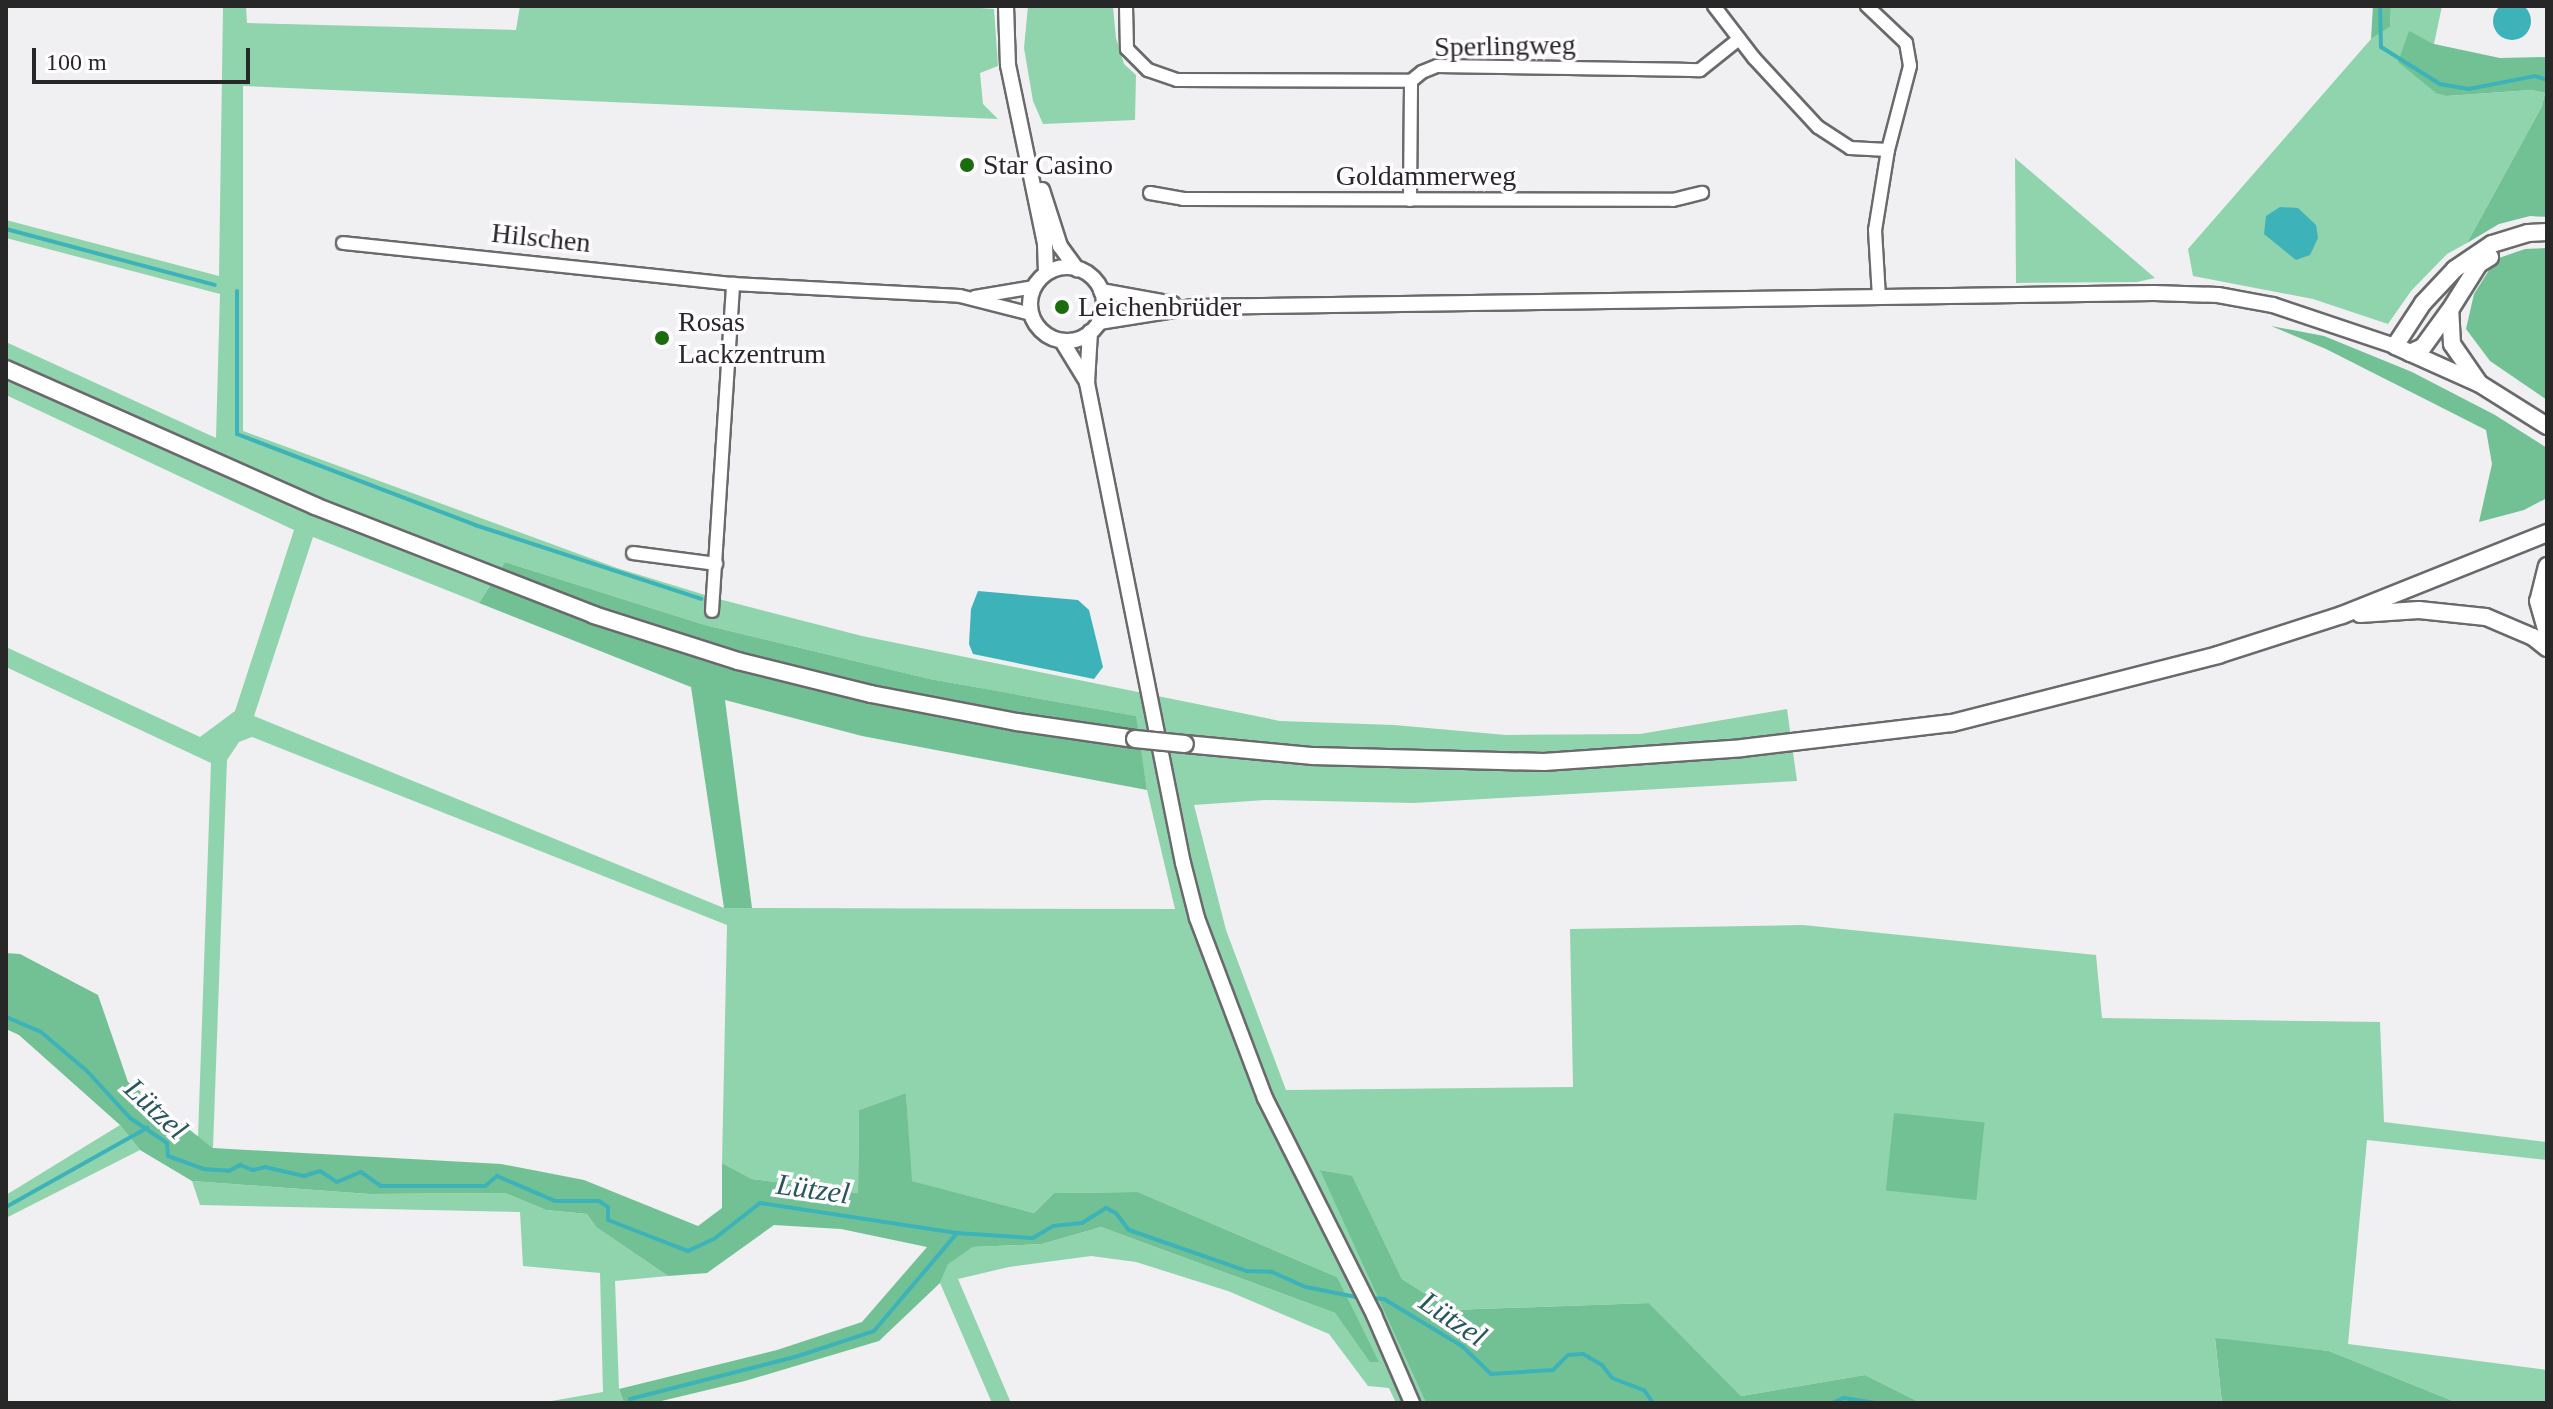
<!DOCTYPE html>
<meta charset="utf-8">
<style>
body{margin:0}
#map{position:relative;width:2553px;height:1409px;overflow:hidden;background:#f0eff2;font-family:Georgia,serif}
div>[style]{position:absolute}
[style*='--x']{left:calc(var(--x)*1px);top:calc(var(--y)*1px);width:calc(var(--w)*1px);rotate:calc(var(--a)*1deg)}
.green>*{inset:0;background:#90d4ad}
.forest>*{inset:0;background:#71c195;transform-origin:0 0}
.water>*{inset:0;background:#3db3b9}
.round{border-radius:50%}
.stream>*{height:4px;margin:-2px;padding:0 2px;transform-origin:2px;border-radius:2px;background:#3db3b9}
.roads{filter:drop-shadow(2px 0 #6a696b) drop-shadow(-2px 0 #6a696b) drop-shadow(0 2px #6a696b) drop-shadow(0 -2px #6a696b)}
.minor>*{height:12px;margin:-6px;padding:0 6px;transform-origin:6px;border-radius:6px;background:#fff}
.tertiary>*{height:14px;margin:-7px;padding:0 7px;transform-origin:7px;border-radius:7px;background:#fff}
.tertiary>.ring{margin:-7px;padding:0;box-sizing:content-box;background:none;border:14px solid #fff;border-radius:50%}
.secondary>*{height:16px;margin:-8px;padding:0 8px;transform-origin:8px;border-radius:8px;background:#fff}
.bridges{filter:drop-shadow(2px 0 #6a696b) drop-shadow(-2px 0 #6a696b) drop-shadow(0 2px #6a696b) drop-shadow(0 -2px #6a696b)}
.secondary-bridge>*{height:16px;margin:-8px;padding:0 8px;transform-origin:8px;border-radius:8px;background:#fff}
.dots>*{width:22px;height:22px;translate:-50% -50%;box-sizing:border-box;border:4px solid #fefcff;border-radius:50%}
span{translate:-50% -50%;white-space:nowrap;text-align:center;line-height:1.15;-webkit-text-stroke:7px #fefcff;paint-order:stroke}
.street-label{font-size:28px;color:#282728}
.poi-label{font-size:28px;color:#282728}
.left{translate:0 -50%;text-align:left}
.water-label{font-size:30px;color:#255759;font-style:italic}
.frame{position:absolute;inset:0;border:8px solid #282728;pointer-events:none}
.scale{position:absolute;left:32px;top:48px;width:218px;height:36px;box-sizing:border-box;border:4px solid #282728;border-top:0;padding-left:10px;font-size:24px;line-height:28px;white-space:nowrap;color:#282728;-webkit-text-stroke:6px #fefcff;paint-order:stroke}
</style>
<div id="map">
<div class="green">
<i style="clip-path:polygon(evenodd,223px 6px,246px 6px,247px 23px,516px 30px,520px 6px,952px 6px,994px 9px,998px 66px,980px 73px,983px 104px,998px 119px,243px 86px,243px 431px,617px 568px,715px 598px,862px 636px,1280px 721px,1394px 725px,1506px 735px,1640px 734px,1787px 709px,1797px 781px,1414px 803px,1265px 800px,1194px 805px,1226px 930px,1286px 1090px,1573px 1087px,1570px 929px,1803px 925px,2096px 955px,2102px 1018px,2380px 1022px,2384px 1122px,2547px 1142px,2547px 1160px,2367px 1140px,2348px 1344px,2547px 1370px,2547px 1403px,2458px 1403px,2329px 1351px,2215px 1339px,2222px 1403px,1921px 1403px,1865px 1375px,1741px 1396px,1649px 1303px,1451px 1310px,1402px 1279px,1352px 1177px,1321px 1170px,1426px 1403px,1396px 1403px,1389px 1388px,1368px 1386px,1329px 1334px,1228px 1291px,1136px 1262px,1091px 1256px,1009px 1267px,958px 1279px,1011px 1403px,992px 1403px,940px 1283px,947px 1264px,973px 1247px,1042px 1244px,1101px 1227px,1335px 1313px,1370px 1361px,1337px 1277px,1138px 1192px,1054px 1193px,1034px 1213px,911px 1181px,906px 1093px,859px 1110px,858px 1193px,752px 1179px,722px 1163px,727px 925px,252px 737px,239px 742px,227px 760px,213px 1148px,198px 1137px,211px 763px,6px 667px,6px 647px,200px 737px,235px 711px,294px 530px,6px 395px,6px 342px,216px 438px,220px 294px,6px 238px,6px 220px,219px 276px,223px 6px,313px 537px,479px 603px,505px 562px,705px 625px,930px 679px,1135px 716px,1147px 790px,1175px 909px,724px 908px,254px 716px,313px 537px)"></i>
<i style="clip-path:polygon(1028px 6px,1113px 7px,1116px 38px,1124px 64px,1136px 75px,1135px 120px,1043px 124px,1033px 101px,1024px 48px)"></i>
<i style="clip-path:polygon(2391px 6px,2442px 6px,2434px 44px,2409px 32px,2447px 96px,2531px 90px,2545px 93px,2542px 106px,2467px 243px,2447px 254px,2411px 291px,2388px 324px,2313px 299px,2193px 276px,2188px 249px,2371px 39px,2390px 27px)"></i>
<i style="clip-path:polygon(2015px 158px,2155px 278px,2137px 282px,2016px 283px)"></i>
<i style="clip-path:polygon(120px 1125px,140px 1150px,6px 1218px,6px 1195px)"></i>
<i style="clip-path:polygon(192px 1181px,369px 1194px,505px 1193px,546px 1210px,587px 1214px,596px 1227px,668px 1276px,615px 1281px,619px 1389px,624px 1403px,540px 1403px,603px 1392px,600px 1273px,523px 1266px,520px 1212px,200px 1205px)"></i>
</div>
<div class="forest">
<i style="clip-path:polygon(2373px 6px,2391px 6px,2390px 27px,2371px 39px)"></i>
<i style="clip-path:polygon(2409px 31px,2434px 44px,2500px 58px,2547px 57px,2547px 217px,2530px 216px,2499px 224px,2467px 243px,2542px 106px,2545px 93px,2531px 90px,2447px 96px,2436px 93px,2398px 62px)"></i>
<i style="clip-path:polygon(2547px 248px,2547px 400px,2490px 361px,2466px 329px,2474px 294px,2496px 259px,2525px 249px)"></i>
<i style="clip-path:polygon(2271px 326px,2324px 336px,2412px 372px,2495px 415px,2547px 448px,2547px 498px,2524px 510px,2479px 522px,2492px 464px,2486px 430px,2326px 349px)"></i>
<i style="clip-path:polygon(505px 562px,705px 625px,930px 679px,1136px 716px,1147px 790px,862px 736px,725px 700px,752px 908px,724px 908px,691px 687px,479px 603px)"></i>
<i style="clip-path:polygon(6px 953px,20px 954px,98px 995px,128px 1082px,213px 1148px,501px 1164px,584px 1180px,698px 1226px,722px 1208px,722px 1163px,752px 1179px,858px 1193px,859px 1110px,906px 1093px,912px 1181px,1034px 1213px,1054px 1193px,1138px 1192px,1337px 1277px,1379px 1362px,1370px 1362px,1335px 1313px,1101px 1227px,1042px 1244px,973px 1247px,948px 1264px,940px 1283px,879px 1341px,745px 1381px,653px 1403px,624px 1403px,619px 1389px,777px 1350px,862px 1322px,927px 1247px,841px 1229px,774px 1225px,707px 1273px,668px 1276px,596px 1227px,587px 1214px,546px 1210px,505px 1193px,369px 1194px,192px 1181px,140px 1150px,120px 1125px,19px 1035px,6px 1029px)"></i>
<i style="left:1894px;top:1113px;width:91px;height:78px;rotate:6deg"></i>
<i style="clip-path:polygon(1320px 1170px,1352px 1176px,1402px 1279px,1451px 1310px,1649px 1303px,1741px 1396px,1865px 1375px,1921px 1403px,1426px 1403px)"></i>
<i style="clip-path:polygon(2215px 1338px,2329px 1351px,2458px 1403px,2222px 1403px)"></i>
</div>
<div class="water">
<i class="round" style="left:2493px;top:2px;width:38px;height:38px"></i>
<i style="clip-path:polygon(2280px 207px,2298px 208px,2316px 225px,2318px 238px,2310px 255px,2296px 260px,2264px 234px,2266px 216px)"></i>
<i style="clip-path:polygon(978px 591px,1078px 600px,1089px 610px,1103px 667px,1094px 679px,973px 654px,969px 644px,971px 609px)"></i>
</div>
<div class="stream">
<i style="--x:2380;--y:6;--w:41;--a:88.6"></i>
<i style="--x:2381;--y:47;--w:70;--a:32.1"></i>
<i style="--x:2440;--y:84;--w:29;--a:10"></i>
<i style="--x:2469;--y:89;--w:67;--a:-11.1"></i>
<i style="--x:2535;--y:76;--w:13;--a:18"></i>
<i style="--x:6;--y:229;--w:216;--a:15"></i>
<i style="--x:237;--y:291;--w:143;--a:90"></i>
<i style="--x:237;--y:434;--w:255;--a:20.9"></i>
<i style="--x:475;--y:525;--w:238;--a:18.1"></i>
<i style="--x:6;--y:1017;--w:38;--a:23"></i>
<i style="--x:41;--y:1032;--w:60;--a:40.3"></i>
<i style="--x:87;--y:1071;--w:64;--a:47.5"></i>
<i style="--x:130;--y:1118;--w:45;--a:34"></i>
<i style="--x:167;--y:1143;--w:13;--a:86"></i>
<i style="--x:168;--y:1156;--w:37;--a:20"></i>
<i style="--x:203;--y:1169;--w:26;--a:4"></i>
<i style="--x:229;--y:1171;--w:13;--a:-29"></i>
<i style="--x:240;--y:1165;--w:14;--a:21"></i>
<i style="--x:253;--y:1170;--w:12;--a:-14"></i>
<i style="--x:265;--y:1167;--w:40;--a:13"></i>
<i style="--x:304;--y:1176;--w:17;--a:-17"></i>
<i style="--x:320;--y:1171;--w:20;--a:33"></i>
<i style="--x:337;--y:1182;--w:26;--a:-23"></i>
<i style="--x:361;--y:1172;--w:24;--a:35"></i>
<i style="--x:381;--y:1186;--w:104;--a:0"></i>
<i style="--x:485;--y:1186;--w:16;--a:-40"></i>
<i style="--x:497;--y:1176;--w:63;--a:23.3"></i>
<i style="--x:555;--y:1201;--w:44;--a:0"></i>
<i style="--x:599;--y:1201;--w:11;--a:34"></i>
<i style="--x:608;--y:1207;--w:13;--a:90"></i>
<i style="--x:608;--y:1220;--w:86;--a:21.2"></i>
<i style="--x:688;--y:1251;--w:29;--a:-25"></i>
<i style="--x:714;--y:1239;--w:58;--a:-38"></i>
<i style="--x:760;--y:1203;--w:199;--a:8.7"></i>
<i style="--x:957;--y:1233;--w:76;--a:3.8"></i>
<i style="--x:1033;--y:1238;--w:23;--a:-31"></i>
<i style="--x:1053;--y:1226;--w:29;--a:-6"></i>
<i style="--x:1082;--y:1223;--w:28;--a:-32"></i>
<i style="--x:1106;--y:1208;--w:11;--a:27"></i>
<i style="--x:1116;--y:1213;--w:21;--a:53"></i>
<i style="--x:1129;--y:1230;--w:125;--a:19.2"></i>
<i style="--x:1247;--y:1271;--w:25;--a:2"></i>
<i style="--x:1272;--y:1272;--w:37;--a:24"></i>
<i style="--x:1306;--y:1287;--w:56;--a:11.3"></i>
<i style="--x:6;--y:1207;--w:162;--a:-29.3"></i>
<i style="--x:1370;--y:1298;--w:14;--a:4"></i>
<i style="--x:1384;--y:1299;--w:91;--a:31.1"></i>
<i style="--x:1462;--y:1346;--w:40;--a:44"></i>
<i style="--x:1491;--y:1374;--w:62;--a:-3.7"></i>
<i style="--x:1553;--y:1370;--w:21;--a:-45"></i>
<i style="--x:1568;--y:1355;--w:15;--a:-4"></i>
<i style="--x:1583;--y:1354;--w:22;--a:30"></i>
<i style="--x:1602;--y:1365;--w:16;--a:52"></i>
<i style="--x:1612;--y:1378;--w:34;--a:21"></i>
<i style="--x:1644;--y:1390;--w:16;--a:55"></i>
<i style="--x:630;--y:1399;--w:170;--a:-14.3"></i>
<i style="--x:795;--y:1357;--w:83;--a:-18.2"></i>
<i style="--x:874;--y:1331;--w:128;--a:-49.7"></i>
<i style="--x:1832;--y:1403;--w:13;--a:-23"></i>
<i style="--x:1844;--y:1398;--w:30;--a:9"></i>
</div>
<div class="roads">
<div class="minor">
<i style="--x:1126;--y:6;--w:43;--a:88.7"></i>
<i style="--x:1127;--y:49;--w:30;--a:45"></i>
<i style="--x:1148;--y:70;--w:31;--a:19"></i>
<i style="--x:1177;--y:80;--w:234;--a:0.2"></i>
<i style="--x:1411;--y:81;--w:14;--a:-39"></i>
<i style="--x:1422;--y:72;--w:16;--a:-22"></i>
<i style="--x:1437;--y:66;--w:263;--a:0.9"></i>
<i style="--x:1700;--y:70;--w:50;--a:-38.5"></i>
<i style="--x:1714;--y:6;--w:66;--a:52.4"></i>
<i style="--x:1754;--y:58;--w:94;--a:47.2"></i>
<i style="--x:1818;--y:127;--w:38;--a:33"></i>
<i style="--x:1850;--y:148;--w:38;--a:3"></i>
<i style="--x:1867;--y:6;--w:54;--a:43.5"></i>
<i style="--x:1906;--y:43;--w:23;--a:80"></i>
<i style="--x:1910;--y:66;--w:87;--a:104.7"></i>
<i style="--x:1888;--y:150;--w:81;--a:99.2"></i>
<i style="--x:1875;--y:230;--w:67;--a:86.6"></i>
<i style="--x:1150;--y:193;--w:34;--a:10"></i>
<i style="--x:1183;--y:199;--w:490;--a:0.1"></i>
<i style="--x:1673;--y:200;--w:30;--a:-14"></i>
<i style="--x:1410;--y:200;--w:119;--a:-89.5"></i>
<i style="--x:343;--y:243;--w:392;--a:6"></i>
<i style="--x:733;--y:284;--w:227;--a:3"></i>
<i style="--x:960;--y:296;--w:73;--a:14.2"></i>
<i style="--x:975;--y:297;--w:60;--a:-9.6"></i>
<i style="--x:633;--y:553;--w:84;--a:7.5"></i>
<i style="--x:712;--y:611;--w:328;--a:-86.3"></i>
</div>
<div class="tertiary">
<i style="--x:1006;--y:6;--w:59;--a:88.1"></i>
<i style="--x:1008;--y:65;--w:183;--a:78.3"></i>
<i style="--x:1045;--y:244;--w:29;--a:88"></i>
<i style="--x:1042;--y:190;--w:59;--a:72.2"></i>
<i style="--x:1060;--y:246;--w:29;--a:54"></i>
<i class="ring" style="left:1030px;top:267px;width:60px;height:60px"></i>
<i style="--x:1101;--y:291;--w:73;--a:10.2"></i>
<i style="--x:1099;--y:322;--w:95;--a:-9.1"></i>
<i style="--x:1193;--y:307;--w:961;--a:-0.83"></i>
<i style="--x:2154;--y:293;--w:64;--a:1.8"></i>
<i style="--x:2218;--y:295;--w:56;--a:10.3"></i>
<i style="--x:2273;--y:305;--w:129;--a:18.6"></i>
<i style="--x:1090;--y:332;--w:51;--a:93.4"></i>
<i style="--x:1087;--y:383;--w:490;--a:78.7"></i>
<i style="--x:1183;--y:863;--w:57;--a:75.7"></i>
<i style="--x:1197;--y:918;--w:192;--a:69.3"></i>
<i style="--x:1265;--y:1098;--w:243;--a:63.3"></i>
<i style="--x:1374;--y:1315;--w:96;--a:66.6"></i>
<i style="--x:1062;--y:341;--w:48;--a:58.6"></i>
</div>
<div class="secondary">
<i style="--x:2547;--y:232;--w:19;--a:177"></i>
<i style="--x:2528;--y:233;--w:38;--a:163"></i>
<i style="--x:2492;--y:244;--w:45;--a:146"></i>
<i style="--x:2455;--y:269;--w:47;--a:133.3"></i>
<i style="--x:2423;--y:303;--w:51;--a:123.1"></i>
<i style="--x:2395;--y:346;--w:93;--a:24.1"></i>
<i style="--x:2480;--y:384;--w:79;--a:32.1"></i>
<i style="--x:2410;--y:353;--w:14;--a:-25"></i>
<i style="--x:2423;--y:347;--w:44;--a:-54.2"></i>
<i style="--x:6;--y:369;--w:338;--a:23.9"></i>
<i style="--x:315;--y:506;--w:300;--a:21.3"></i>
<i style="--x:594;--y:615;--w:151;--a:17.7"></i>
<i style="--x:738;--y:661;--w:137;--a:13.9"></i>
<i style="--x:871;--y:694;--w:149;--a:10.9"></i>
<i style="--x:1017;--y:722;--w:119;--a:8.2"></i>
<i style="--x:2479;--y:383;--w:47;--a:-124.7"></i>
<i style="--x:2452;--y:344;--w:34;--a:-93"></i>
<i style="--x:2450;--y:310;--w:54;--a:-57.8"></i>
<i style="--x:2479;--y:264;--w:13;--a:-32"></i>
<i style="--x:2547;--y:566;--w:36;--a:104"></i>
<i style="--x:2538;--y:601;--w:32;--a:74"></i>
<i style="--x:2360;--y:614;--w:59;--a:-3.9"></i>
<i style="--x:2419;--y:610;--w:67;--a:6"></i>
<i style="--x:2486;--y:617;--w:51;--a:23.1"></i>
<i style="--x:2533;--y:637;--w:18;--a:38"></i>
<i style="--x:1185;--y:744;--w:129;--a:5.4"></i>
<i style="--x:1313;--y:756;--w:231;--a:1.5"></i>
<i style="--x:1544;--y:762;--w:198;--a:-4"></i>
<i style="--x:1742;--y:748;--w:211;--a:-6.8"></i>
<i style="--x:1952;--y:723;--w:275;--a:-14.3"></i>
<i style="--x:2218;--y:655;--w:130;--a:-17.9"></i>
<i style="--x:2342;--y:615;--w:221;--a:-21.8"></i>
</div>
</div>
<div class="bridges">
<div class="secondary-bridge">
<i style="--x:1135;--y:739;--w:50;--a:5.7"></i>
</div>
</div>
<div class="dots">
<i style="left:967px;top:165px;background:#1b6b0f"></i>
<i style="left:1062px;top:307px;background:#1b6b0f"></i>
<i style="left:662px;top:338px;background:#1b6b0f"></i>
</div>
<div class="street-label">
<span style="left:1505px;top:46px;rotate:-1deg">Sperlingweg</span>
<span style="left:1426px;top:176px">Goldammerweg</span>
<span style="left:541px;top:238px;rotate:6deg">Hilschen</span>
</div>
<div class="poi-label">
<span class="left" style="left:983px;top:165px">Star Casino</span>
<span class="left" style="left:1078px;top:307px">Leichenbrüder</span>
<span class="left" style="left:678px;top:338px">Rosas<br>Lackzentrum</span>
</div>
<div class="water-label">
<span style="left:156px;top:1109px;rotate:43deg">Lützel</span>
<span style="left:813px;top:1189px;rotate:8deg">Lützel</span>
<span style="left:1453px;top:1319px;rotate:34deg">Lützel</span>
</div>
<div class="frame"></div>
<div class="scale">100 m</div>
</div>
